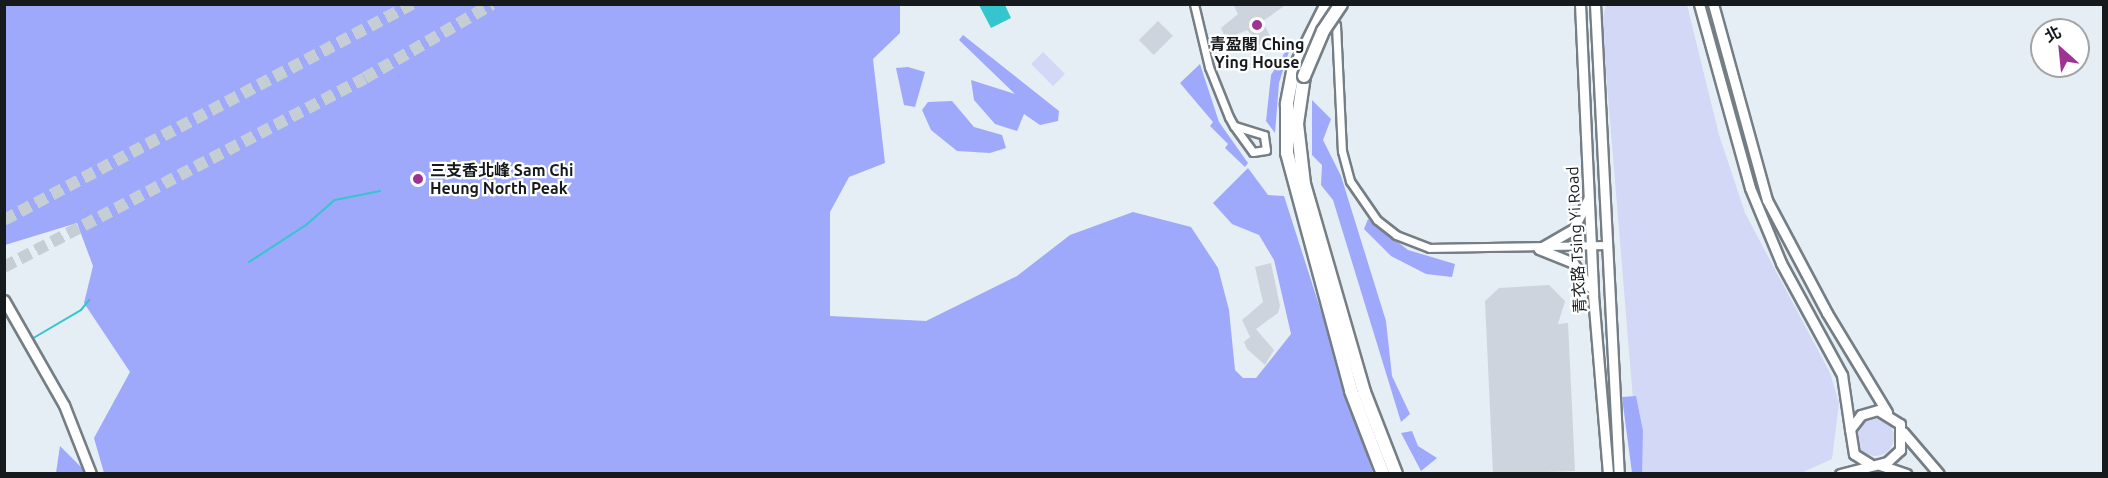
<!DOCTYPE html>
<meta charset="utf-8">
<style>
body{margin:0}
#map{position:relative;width:2108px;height:478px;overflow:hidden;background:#e4eef4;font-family:Ubuntu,"Noto Sans TC",sans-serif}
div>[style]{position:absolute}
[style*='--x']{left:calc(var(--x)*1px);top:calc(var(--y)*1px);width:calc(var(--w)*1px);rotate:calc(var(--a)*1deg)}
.green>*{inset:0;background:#d2d8f5;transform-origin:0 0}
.round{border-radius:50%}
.forest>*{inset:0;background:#9ea9fb}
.water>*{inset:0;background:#35c5ce}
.stream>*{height:2px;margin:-1px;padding:0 1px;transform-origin:1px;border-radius:1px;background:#35c5ce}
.building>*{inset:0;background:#ced4dd;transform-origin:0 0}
.highway-tunnel>*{height:12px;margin-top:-6px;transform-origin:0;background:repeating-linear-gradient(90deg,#c5ced4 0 12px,transparent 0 18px)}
.roads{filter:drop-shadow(2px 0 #757e84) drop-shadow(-2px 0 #757e84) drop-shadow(0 2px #757e84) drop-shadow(0 -2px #757e84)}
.street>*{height:7px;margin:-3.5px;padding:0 3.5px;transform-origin:3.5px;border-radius:3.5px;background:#fff}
.secondary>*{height:9px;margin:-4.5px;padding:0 4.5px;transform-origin:4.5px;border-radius:4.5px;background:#fff}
.highway>*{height:12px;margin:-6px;padding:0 6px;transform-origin:6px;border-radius:6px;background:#fff}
.bridges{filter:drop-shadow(2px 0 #757e84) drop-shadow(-2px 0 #757e84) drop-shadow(0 2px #757e84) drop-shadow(0 -2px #757e84)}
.highway-bridge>*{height:12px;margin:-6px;padding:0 6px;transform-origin:6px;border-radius:6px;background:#fff}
.dots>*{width:16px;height:16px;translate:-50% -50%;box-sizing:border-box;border:3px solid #fff;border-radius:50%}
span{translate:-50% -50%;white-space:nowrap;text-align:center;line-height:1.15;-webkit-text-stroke:4.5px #fff;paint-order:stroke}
.poi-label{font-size:16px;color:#171a1d;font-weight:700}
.left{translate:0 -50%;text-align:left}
.street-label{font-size:16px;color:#171a1d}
.frame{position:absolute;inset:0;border:6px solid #171a1d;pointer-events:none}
.north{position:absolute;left:2030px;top:18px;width:60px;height:60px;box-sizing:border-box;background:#fff;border:2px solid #a2a3a5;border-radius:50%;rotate:333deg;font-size:16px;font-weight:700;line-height:24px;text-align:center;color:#171a1d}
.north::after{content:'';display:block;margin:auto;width:21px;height:27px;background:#a03291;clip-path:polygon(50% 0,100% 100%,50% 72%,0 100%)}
</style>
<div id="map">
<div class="green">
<i style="clip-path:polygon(1606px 5px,1687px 5px,1719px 135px,1745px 213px,1830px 373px,1839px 403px,1832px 459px,1801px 473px,1639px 473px,1602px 22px)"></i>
<i style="left:1043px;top:52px;width:31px;height:17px;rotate:45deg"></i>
<i class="round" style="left:1856px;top:418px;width:38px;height:38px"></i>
</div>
<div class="forest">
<i style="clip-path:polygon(5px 5px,900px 5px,900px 33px,873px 59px,885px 163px,849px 177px,830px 212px,830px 316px,926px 321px,1017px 276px,1070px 235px,1133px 212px,1191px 227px,1218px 268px,1229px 310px,1235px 370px,1243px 378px,1256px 378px,1291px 334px,1274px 260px,1259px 235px,1232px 224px,1213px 203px,1248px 168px,1268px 195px,1284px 196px,1373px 473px,104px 473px,94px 438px,130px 372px,84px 303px,93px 266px,77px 223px,5px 245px)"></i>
<i style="clip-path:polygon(963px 35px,1059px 111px,1058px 121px,1040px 125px,1024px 114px,1017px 131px,995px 124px,974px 100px,971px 80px,1015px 94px,959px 40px)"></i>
<i style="clip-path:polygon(1293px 39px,1279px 83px,1275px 133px,1266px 121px,1271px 75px)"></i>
<i style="clip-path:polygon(1200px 64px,1219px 122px,1248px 163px,1245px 167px,1225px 148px,1228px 144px,1210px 126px,1213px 122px,1180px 83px)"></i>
<i style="clip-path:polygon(908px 67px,925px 72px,915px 107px,904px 105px,896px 68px)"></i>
<i style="clip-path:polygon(1312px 100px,1331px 119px,1323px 140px,1341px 176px,1386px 321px,1392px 376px,1410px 414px,1401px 422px,1333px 200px,1321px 185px,1322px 165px,1312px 155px)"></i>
<i style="clip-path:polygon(952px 101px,974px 127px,1002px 135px,1006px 148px,990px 153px,957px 151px,931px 130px,922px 110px,928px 102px)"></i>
<i style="clip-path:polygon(1368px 219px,1408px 250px,1455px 264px,1452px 277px,1426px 274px,1391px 256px,1364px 229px)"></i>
<i style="clip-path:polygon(1636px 396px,1643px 431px,1642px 473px,1632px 473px,1622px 397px)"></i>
<i style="clip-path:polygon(1412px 431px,1418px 446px,1437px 458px,1421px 471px,1401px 433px)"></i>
<i style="clip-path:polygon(60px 446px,83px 469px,83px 473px,56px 473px)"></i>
</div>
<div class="water">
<i style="clip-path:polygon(979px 5px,1005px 5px,1011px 18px,991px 28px)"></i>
</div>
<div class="stream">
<i style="--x:249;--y:262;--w:68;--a:-33"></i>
<i style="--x:306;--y:225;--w:38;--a:-41"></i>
<i style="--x:335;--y:200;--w:46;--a:-11.3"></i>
<i style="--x:30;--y:340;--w:59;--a:-30.5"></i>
<i style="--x:81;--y:310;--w:13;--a:-51"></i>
</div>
<div class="building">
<i style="clip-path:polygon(1233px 4px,1287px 4px,1263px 21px,1271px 39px,1262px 47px,1247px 30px,1226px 39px,1221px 28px,1238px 14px)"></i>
<i style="left:1158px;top:21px;width:21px;height:27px;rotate:45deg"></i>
<i style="clip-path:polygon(1271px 263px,1280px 306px,1278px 313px,1256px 329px,1274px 350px,1265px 365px,1247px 349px,1244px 342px,1250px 337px,1242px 320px,1263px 302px,1255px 267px)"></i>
<i style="clip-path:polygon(1549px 285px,1565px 301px,1558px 324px,1568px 323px,1575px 471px,1493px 474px,1485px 301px,1499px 288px)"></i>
</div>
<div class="highway-tunnel">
<i style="--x:4;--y:220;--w:462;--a:-27.9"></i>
<i style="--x:4;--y:267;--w:407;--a:-27.6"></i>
<i style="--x:365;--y:78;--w:147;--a:-30.2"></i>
</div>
<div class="roads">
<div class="street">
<i style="--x:1194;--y:4;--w:65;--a:76.6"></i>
<i style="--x:1209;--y:67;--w:54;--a:68.2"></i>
<i style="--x:1229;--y:117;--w:10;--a:61"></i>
<i style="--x:1234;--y:126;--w:32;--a:54"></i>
<i style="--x:1253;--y:152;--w:13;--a:-9"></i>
<i style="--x:1266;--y:150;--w:15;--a:-98"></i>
<i style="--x:1264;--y:135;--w:31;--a:-163"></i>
<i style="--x:1336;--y:25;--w:126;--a:87.3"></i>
<i style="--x:1342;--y:151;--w:31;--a:75"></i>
<i style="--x:1350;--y:181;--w:47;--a:55.3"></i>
<i style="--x:1377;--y:220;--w:24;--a:38"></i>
<i style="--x:1396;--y:235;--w:36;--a:21"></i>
<i style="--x:1430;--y:248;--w:175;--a:-1"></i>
</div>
<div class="secondary">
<i style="--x:1580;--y:4;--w:291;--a:87.4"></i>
<i style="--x:1593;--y:295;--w:180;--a:85.2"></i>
<i style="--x:1595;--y:4;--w:471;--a:87.1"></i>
<i style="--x:1699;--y:4;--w:191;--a:74.5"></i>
<i style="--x:1750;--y:188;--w:81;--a:67.5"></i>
<i style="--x:1781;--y:263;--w:128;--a:61.4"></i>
<i style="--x:1842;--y:375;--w:55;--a:81.6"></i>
<i style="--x:1713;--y:4;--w:203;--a:74.6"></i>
<i style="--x:1767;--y:200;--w:128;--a:62"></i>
<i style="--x:1827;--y:313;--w:116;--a:58.8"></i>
<i style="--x:1539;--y:249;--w:39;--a:-30"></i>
<i style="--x:1573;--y:229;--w:33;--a:-63"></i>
<i style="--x:1539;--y:249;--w:37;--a:22"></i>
<i style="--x:1573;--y:263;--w:29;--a:55"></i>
<i style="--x:4;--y:300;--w:121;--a:60.3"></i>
<i style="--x:64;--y:405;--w:74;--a:68.6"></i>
<i style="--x:1903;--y:432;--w:55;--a:49.4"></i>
<i style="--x:1880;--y:465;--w:28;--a:19"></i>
<i style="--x:1840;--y:474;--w:49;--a:-14.3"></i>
<i style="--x:1887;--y:462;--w:18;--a:-43"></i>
<i style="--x:1900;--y:450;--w:26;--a:-90"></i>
<i style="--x:1900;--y:424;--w:26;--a:-148"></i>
<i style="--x:1878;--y:410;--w:18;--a:164"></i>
<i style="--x:1861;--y:415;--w:18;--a:128"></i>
<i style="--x:1850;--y:429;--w:25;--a:81"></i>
<i style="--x:1854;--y:454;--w:19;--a:32"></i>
</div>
<div class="highway">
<i style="--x:1327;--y:4;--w:76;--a:116.6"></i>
<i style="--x:1293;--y:72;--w:33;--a:101"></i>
<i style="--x:1287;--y:104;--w:49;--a:90"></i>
<i style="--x:1287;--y:153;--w:246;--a:74.9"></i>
<i style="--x:1351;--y:391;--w:89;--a:68.9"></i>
<i style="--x:1304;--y:76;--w:49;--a:98.3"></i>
<i style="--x:1297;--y:124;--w:60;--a:83.3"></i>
<i style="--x:1304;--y:184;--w:216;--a:73.9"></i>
<i style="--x:1364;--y:392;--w:88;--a:68.7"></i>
</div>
</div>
<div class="bridges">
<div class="highway-bridge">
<i style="--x:1304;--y:76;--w:49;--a:-67.1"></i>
<i style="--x:1323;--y:31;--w:32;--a:-56"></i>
</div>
</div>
<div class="dots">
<i style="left:1257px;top:25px;background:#a03291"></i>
<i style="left:418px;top:179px;background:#a03291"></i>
</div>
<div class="poi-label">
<span style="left:1257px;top:53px">青盈閣 Ching<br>Ying House</span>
<span class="left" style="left:430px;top:179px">三支香北峰 Sam Chi<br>Heung North Peak</span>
</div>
<div class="street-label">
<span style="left:1576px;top:240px;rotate:-93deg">青衣路 Tsing Yi Road</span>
</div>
<div class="frame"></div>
<div class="north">北</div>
</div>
